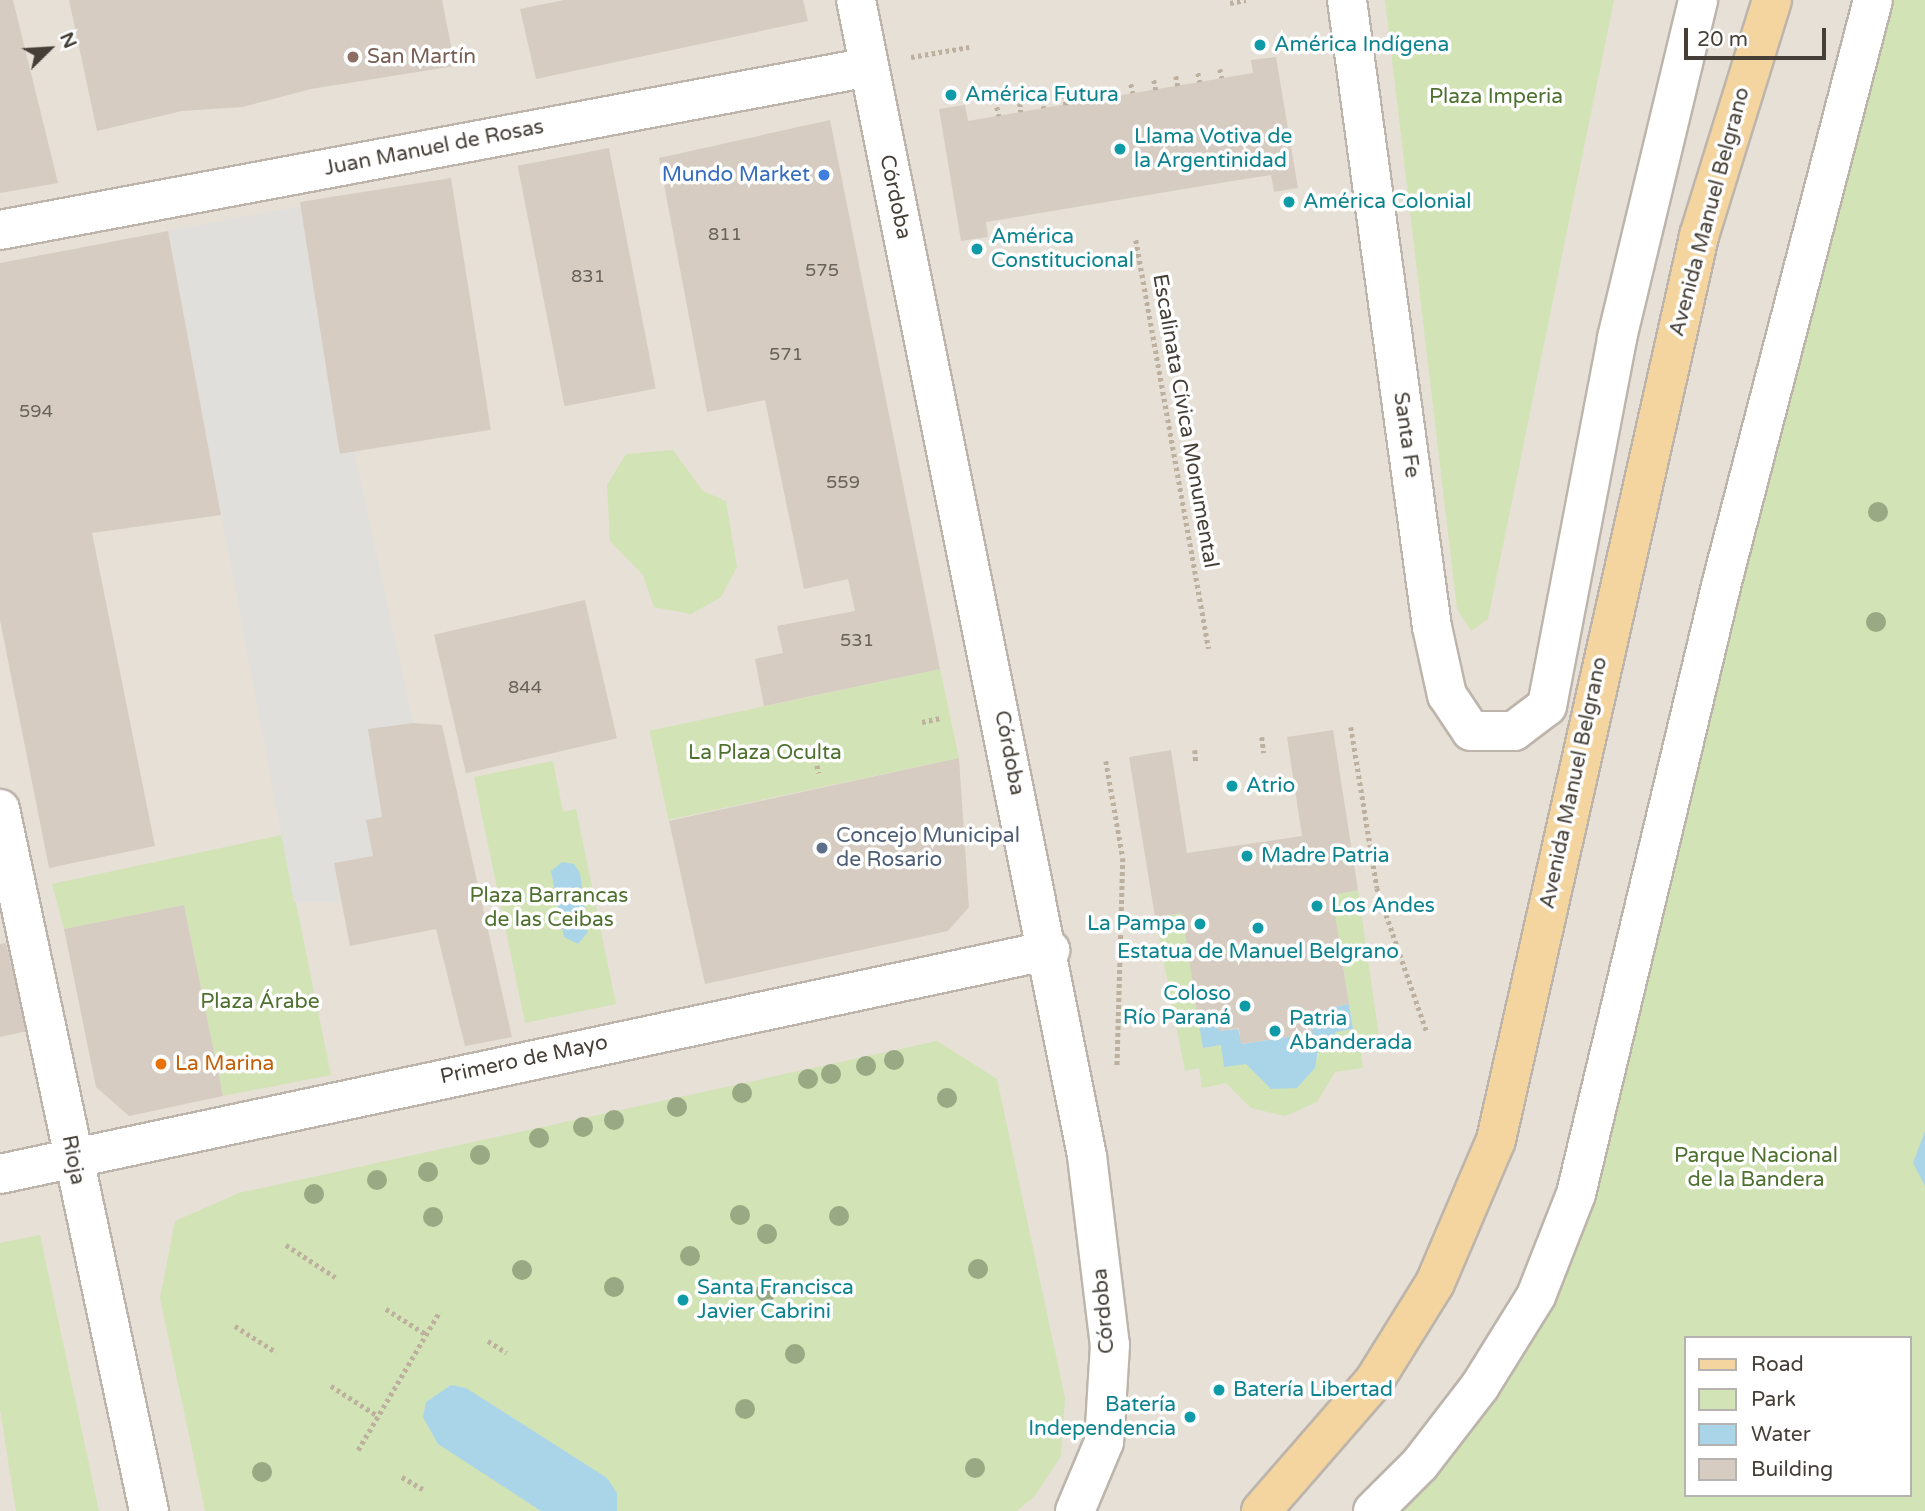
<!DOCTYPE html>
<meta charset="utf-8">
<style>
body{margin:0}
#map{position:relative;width:1925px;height:1511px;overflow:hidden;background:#f2eee8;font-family:"Varela Round",sans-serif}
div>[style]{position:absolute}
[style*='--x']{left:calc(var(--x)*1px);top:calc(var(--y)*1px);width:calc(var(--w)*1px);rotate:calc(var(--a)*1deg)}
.residential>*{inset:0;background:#e6e0d7}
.green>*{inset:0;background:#d2e3b5;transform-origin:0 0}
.parking>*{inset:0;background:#e1dfdc}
.water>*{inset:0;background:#aad5e9}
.building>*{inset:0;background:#d6ccc2;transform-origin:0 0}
.path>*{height:4.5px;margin-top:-2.25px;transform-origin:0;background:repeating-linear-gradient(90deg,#bdb09e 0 3.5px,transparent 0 7px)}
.roads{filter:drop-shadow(2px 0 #bdb5ac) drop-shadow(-2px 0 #bdb5ac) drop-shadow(0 2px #bdb5ac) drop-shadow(0 -2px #bdb5ac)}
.minor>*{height:38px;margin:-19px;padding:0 19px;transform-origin:19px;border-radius:19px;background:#fff}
.primary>*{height:38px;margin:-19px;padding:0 19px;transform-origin:19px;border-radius:19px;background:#f4d59f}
.trees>*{width:20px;height:20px;margin:-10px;border-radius:50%;background:#98a983}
.dots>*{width:19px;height:19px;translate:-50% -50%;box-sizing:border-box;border:4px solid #fff;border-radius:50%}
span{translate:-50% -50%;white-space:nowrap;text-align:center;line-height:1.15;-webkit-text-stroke:7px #fff;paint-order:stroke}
.number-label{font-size:18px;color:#69625a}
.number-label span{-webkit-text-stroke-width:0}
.culture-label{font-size:21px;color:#0d838f}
.left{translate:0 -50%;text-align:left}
.right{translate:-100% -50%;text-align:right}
.education-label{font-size:21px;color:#785e54}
.park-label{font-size:21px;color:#4e7130}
.street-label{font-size:21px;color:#453f37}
.shop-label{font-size:21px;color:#366cbe}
.service-label{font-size:21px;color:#4e5e75}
.food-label{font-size:21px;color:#c56008}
.legend{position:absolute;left:1684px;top:1336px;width:228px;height:161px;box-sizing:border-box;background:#fff;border:2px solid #b5b2af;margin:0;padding:9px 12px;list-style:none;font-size:21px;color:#453f37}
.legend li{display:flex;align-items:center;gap:14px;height:35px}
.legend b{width:35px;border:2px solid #b5b2af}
.north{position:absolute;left:14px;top:14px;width:70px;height:70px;-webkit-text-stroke:5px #fff;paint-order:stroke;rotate:66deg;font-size:19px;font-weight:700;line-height:28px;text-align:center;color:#453f37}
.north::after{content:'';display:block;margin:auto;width:24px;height:32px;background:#453f37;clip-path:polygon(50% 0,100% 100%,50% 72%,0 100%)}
.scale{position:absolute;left:1684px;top:28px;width:142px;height:32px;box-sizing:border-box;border:4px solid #453f37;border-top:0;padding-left:9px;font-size:21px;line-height:24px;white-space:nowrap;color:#453f37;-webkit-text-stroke:5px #fff;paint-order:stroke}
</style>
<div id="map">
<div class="residential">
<i style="clip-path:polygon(evenodd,0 0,1925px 0,1925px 1511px,0 1511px,0 0,1685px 1338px,1909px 1338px,1909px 1495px,1685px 1495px,1685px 1338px)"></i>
</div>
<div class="green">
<i style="clip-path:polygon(1385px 0,1614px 0,1488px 619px,1471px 631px,1457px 609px)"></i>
<i style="clip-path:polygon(evenodd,1873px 0,1925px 0,1925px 1511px,1373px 1511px,1536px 1296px,1873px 0,1685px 1338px,1909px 1338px,1909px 1495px,1685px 1495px,1685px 1338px)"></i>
<i style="clip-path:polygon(673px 450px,703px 491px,726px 501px,737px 567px,721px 597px,691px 614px,654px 607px,643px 575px,610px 541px,607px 485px,626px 454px)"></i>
<i style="left:940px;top:669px;width:91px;height:297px;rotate:78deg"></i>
<i style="clip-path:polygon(553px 761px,563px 812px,576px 809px,616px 1004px,525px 1023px,474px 777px)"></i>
<i style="clip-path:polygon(282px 835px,331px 1075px,223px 1096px,184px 905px,64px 929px,52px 884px)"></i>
<i style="clip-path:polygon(1358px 890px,1380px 1044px,1360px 1047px,1363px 1068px,1335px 1072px,1317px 1102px,1285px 1116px,1251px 1108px,1226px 1083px,1202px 1088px,1199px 1068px,1185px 1071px,1155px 917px,1182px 913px,1203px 1048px,1221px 1045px,1246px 1064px,1318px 1059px,1318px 1050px,1335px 1032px,1353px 1029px,1332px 895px)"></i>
<i style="clip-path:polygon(937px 1041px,997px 1079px,1065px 1398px,1061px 1456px,1035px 1496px,1017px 1511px,205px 1511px,160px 1298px,175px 1221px,239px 1193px)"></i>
<i style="clip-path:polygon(40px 1235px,99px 1511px,16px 1511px,0 1409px,0 1243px)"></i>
</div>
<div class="parking">
<i style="clip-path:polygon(301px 206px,413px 723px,368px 729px,382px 817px,366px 820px,373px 856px,334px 863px,341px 902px,294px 902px,168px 231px)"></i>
</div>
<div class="water">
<i style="clip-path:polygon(562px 862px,574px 864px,580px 873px,588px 932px,578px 944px,564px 937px,551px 871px)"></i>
<i style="clip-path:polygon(1349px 1004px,1353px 1029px,1335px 1032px,1337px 1047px,1318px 1050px,1315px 1068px,1297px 1088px,1271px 1089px,1246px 1064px,1224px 1067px,1221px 1045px,1203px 1048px,1199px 1025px,1218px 1023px,1219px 1031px,1238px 1029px,1242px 1044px,1312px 1033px,1312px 1023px,1328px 1008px)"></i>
<i style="clip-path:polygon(1925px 1131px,1925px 1186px,1913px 1163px)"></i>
<i style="clip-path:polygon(451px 1385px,466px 1388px,607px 1478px,617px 1493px,617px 1511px,541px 1511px,438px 1444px,423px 1417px,426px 1402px)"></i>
</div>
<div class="building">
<i style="clip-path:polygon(0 0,13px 0,58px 183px,0 193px)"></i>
<i style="clip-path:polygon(69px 0,442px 0,455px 66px,311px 89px,243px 107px,182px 111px,97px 131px)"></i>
<i style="clip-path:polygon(564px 0,803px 0,808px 21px,536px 79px,520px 9px)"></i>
<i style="clip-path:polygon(1276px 57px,1298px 188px,1274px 192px,1271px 175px,1226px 182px,986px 222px,988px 237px,961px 241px,939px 109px,965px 105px,968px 121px,985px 118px,1253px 73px,1251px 60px)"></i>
<i style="clip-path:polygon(830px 120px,940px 669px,764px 706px,755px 659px,783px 653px,777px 626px,855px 611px,848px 579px,804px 589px,765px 400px,707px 412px,659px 158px)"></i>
<i style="left:609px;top:148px;width:245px;height:93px;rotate:79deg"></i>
<i style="left:451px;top:178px;width:255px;height:153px;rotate:81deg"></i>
<i style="clip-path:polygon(168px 231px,221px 515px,92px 533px,155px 846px,49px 868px,0 620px,0 263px)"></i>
<i style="left:585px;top:600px;width:142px;height:155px;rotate:77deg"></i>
<i style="clip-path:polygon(413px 723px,442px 725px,512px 1037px,465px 1046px,436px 929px,350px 946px,334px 863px,373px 856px,366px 820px,382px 817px,368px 729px)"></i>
<i style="clip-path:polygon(1333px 730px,1358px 890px,1332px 895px,1349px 1004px,1328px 1008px,1330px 1020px,1311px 1023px,1313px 1033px,1241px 1044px,1239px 1028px,1219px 1031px,1217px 1022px,1199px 1025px,1182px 913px,1155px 917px,1129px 757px,1171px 750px,1187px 853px,1302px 836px,1287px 737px)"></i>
<i style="clip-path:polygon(959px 758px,969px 907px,948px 931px,705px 984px,669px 821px)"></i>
<i style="clip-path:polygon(184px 905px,223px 1096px,129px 1116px,96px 1087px,64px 929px)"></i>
<i style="clip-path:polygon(6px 943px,27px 1031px,0 1037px,0 944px)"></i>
</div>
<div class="path">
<i style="--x:1230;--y:3;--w:16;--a:-11"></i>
<i style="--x:911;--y:57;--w:59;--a:-9.8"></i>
<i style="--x:1220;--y:69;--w:9;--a:77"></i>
<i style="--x:1198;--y:73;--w:9;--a:77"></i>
<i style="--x:1176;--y:76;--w:10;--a:79"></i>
<i style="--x:1154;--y:80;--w:10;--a:79"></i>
<i style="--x:1131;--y:84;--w:9;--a:77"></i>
<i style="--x:1109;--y:88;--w:9;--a:84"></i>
<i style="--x:1086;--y:92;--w:9;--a:77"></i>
<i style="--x:1065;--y:95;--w:10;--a:84"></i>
<i style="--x:1042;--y:99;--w:9;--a:77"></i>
<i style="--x:1020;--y:103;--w:9;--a:84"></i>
<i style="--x:997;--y:107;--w:9;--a:77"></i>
<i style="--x:1136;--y:240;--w:415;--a:79.9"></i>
<i style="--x:922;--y:722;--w:19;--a:-12"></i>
<i style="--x:1351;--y:727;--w:163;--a:80.8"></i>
<i style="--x:1377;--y:888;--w:152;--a:70.9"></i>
<i style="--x:1262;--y:737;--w:16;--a:83"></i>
<i style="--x:812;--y:745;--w:29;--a:76"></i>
<i style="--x:1195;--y:750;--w:13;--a:86"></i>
<i style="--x:1106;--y:761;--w:98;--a:80.1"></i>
<i style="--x:1123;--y:858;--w:209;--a:91.6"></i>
<i style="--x:286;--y:1245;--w:59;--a:33.1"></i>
<i style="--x:386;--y:1309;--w:49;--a:32.4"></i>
<i style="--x:235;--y:1326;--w:49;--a:32.4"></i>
<i style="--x:488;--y:1341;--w:22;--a:32"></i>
<i style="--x:331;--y:1386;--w:56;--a:32.6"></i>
<i style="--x:358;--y:1450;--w:161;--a:-59.5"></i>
<i style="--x:402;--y:1477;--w:24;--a:30"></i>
</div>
<div class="roads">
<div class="minor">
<i style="--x:856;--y:0;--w:1179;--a:78.7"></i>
<i style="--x:1087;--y:1156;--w:190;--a:83.1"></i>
<i style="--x:1110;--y:1345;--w:97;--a:93.5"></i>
<i style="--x:1104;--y:1442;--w:75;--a:112.8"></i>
<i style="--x:1347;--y:0;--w:633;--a:82.28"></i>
<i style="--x:1432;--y:627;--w:70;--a:77.6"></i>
<i style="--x:1447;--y:695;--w:43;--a:56.3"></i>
<i style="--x:1471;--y:731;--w:43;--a:0"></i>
<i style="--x:1514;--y:731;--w:41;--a:-37.1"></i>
<i style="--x:1547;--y:706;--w:375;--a:-79.2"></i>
<i style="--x:1617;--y:338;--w:348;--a:-76.5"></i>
<i style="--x:0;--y:230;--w:884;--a:-10.62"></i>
<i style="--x:0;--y:809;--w:718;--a:78.02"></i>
<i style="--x:0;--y:1174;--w:1074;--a:-12.04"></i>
<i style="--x:1373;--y:1511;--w:66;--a:-45"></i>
<i style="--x:1420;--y:1464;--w:98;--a:-52.4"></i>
<i style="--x:1480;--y:1386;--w:106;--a:-58.1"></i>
<i style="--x:1536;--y:1296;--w:110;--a:-68.6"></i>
<i style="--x:1576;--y:1194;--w:629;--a:-76.58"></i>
<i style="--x:1722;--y:582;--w:601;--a:-75.46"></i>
</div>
<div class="primary">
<i style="--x:1261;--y:1511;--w:172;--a:-49"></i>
<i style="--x:1374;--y:1381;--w:115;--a:-58.1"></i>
<i style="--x:1435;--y:1283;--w:155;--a:-66.9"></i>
<i style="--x:1496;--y:1140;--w:927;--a:-77.34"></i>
<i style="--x:1699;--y:236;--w:247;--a:-72.8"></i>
</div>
</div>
<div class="trees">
<i style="left:1878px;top:512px"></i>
<i style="left:1876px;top:622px"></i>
<i style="left:894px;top:1060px"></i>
<i style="left:866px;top:1066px"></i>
<i style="left:831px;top:1074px"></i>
<i style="left:808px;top:1079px"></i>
<i style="left:742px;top:1093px"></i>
<i style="left:947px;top:1098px"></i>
<i style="left:677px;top:1107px"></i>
<i style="left:614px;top:1120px"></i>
<i style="left:583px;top:1127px"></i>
<i style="left:539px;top:1138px"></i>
<i style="left:480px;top:1155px"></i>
<i style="left:428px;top:1172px"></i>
<i style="left:377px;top:1180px"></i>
<i style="left:314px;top:1194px"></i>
<i style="left:740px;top:1215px"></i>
<i style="left:839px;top:1216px"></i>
<i style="left:433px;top:1217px"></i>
<i style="left:767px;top:1234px"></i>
<i style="left:690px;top:1256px"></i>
<i style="left:978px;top:1269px"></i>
<i style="left:522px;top:1270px"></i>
<i style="left:614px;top:1287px"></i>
<i style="left:766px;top:1292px"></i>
<i style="left:795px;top:1354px"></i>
<i style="left:745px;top:1409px"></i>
<i style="left:975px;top:1468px"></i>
<i style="left:262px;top:1472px"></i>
</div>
<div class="dots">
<i style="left:1260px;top:45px;background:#0f9aa8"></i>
<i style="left:353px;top:57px;background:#8d6e63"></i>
<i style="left:951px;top:95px;background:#0f9aa8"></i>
<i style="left:1120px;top:149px;background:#0f9aa8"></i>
<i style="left:824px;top:175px;background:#3f7fe0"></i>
<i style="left:1289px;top:202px;background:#0f9aa8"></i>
<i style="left:977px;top:249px;background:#0f9aa8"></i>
<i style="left:1232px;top:786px;background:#0f9aa8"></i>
<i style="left:822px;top:848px;background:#5c6f8a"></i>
<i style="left:1247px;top:856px;background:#0f9aa8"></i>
<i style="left:1317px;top:906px;background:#0f9aa8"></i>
<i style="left:1200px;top:924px;background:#0f9aa8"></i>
<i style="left:1258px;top:928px;background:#0f9aa8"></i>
<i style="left:1245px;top:1006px;background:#0f9aa8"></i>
<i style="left:1275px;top:1031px;background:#0f9aa8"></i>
<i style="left:161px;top:1064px;background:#e8710a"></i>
<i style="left:683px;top:1300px;background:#0f9aa8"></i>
<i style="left:1219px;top:1390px;background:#0f9aa8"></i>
<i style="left:1190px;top:1417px;background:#0f9aa8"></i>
</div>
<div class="number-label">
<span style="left:725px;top:234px">811</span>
<span style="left:822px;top:270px">575</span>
<span style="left:588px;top:276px">831</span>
<span style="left:786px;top:354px">571</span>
<span style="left:36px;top:411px">594</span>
<span style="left:843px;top:482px">559</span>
<span style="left:857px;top:640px">531</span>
<span style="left:525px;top:687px">844</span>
</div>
<div class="culture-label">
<span class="left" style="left:1274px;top:45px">América Indígena</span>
<span class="left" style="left:965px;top:95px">América Futura</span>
<span class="left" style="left:1134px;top:149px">Llama Votiva de<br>la Argentinidad</span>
<span class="left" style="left:1303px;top:202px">América Colonial</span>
<span class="left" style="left:991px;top:249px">América<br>Constitucional</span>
<span class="left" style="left:1246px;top:786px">Atrio</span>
<span class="left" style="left:1261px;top:856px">Madre Patria</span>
<span class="left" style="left:1331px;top:906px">Los Andes</span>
<span class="right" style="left:1186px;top:924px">La Pampa</span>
<span style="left:1258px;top:952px">Estatua de Manuel Belgrano</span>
<span class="right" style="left:1231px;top:1006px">Coloso<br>Río Paraná</span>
<span class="left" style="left:1289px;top:1031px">Patria<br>Abanderada</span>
<span class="left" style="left:697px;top:1300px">Santa Francisca<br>Javier Cabrini</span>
<span class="left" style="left:1233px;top:1390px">Batería Libertad</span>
<span class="right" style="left:1176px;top:1417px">Batería<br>Independencia</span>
</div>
<div class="education-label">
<span class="left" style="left:367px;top:57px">San Martín</span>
</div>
<div class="park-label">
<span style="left:1496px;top:97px">Plaza Imperia</span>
<span style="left:765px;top:753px">La Plaza Oculta</span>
<span style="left:549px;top:908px">Plaza Barrancas<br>de las Ceibas</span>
<span style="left:260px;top:1002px">Plaza Árabe</span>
<span style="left:1756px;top:1168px">Parque Nacional<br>de la Bandera</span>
</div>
<div class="street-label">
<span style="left:434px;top:148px;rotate:-11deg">Juan Manuel de Rosas</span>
<span style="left:895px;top:197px;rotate:78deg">Córdoba</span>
<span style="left:1710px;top:212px;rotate:-75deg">Avenida Manuel Belgrano</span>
<span style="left:1185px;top:421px;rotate:80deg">Escalinata Cívica Monumental</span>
<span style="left:1406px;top:435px;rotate:82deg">Santa Fe</span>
<span style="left:1009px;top:753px;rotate:79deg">Córdoba</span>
<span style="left:1574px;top:783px;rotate:-78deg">Avenida Manuel Belgrano</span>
<span style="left:524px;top:1060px;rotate:-12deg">Primero de Mayo</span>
<span style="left:73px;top:1160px;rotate:79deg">Rioja</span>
<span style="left:1104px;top:1311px;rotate:-95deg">Córdoba</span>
</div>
<div class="shop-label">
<span class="right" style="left:810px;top:175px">Mundo Market</span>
</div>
<div class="service-label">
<span class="left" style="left:836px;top:848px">Concejo Municipal<br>de Rosario</span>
</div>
<div class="food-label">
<span class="left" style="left:175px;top:1064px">La Marina</span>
</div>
<ul class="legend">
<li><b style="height:9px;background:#f4d59f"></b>Road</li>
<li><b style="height:19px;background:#d2e3b5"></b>Park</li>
<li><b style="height:19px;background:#aad5e9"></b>Water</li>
<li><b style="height:19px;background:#d6ccc2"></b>Building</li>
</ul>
<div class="north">N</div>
<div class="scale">20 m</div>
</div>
